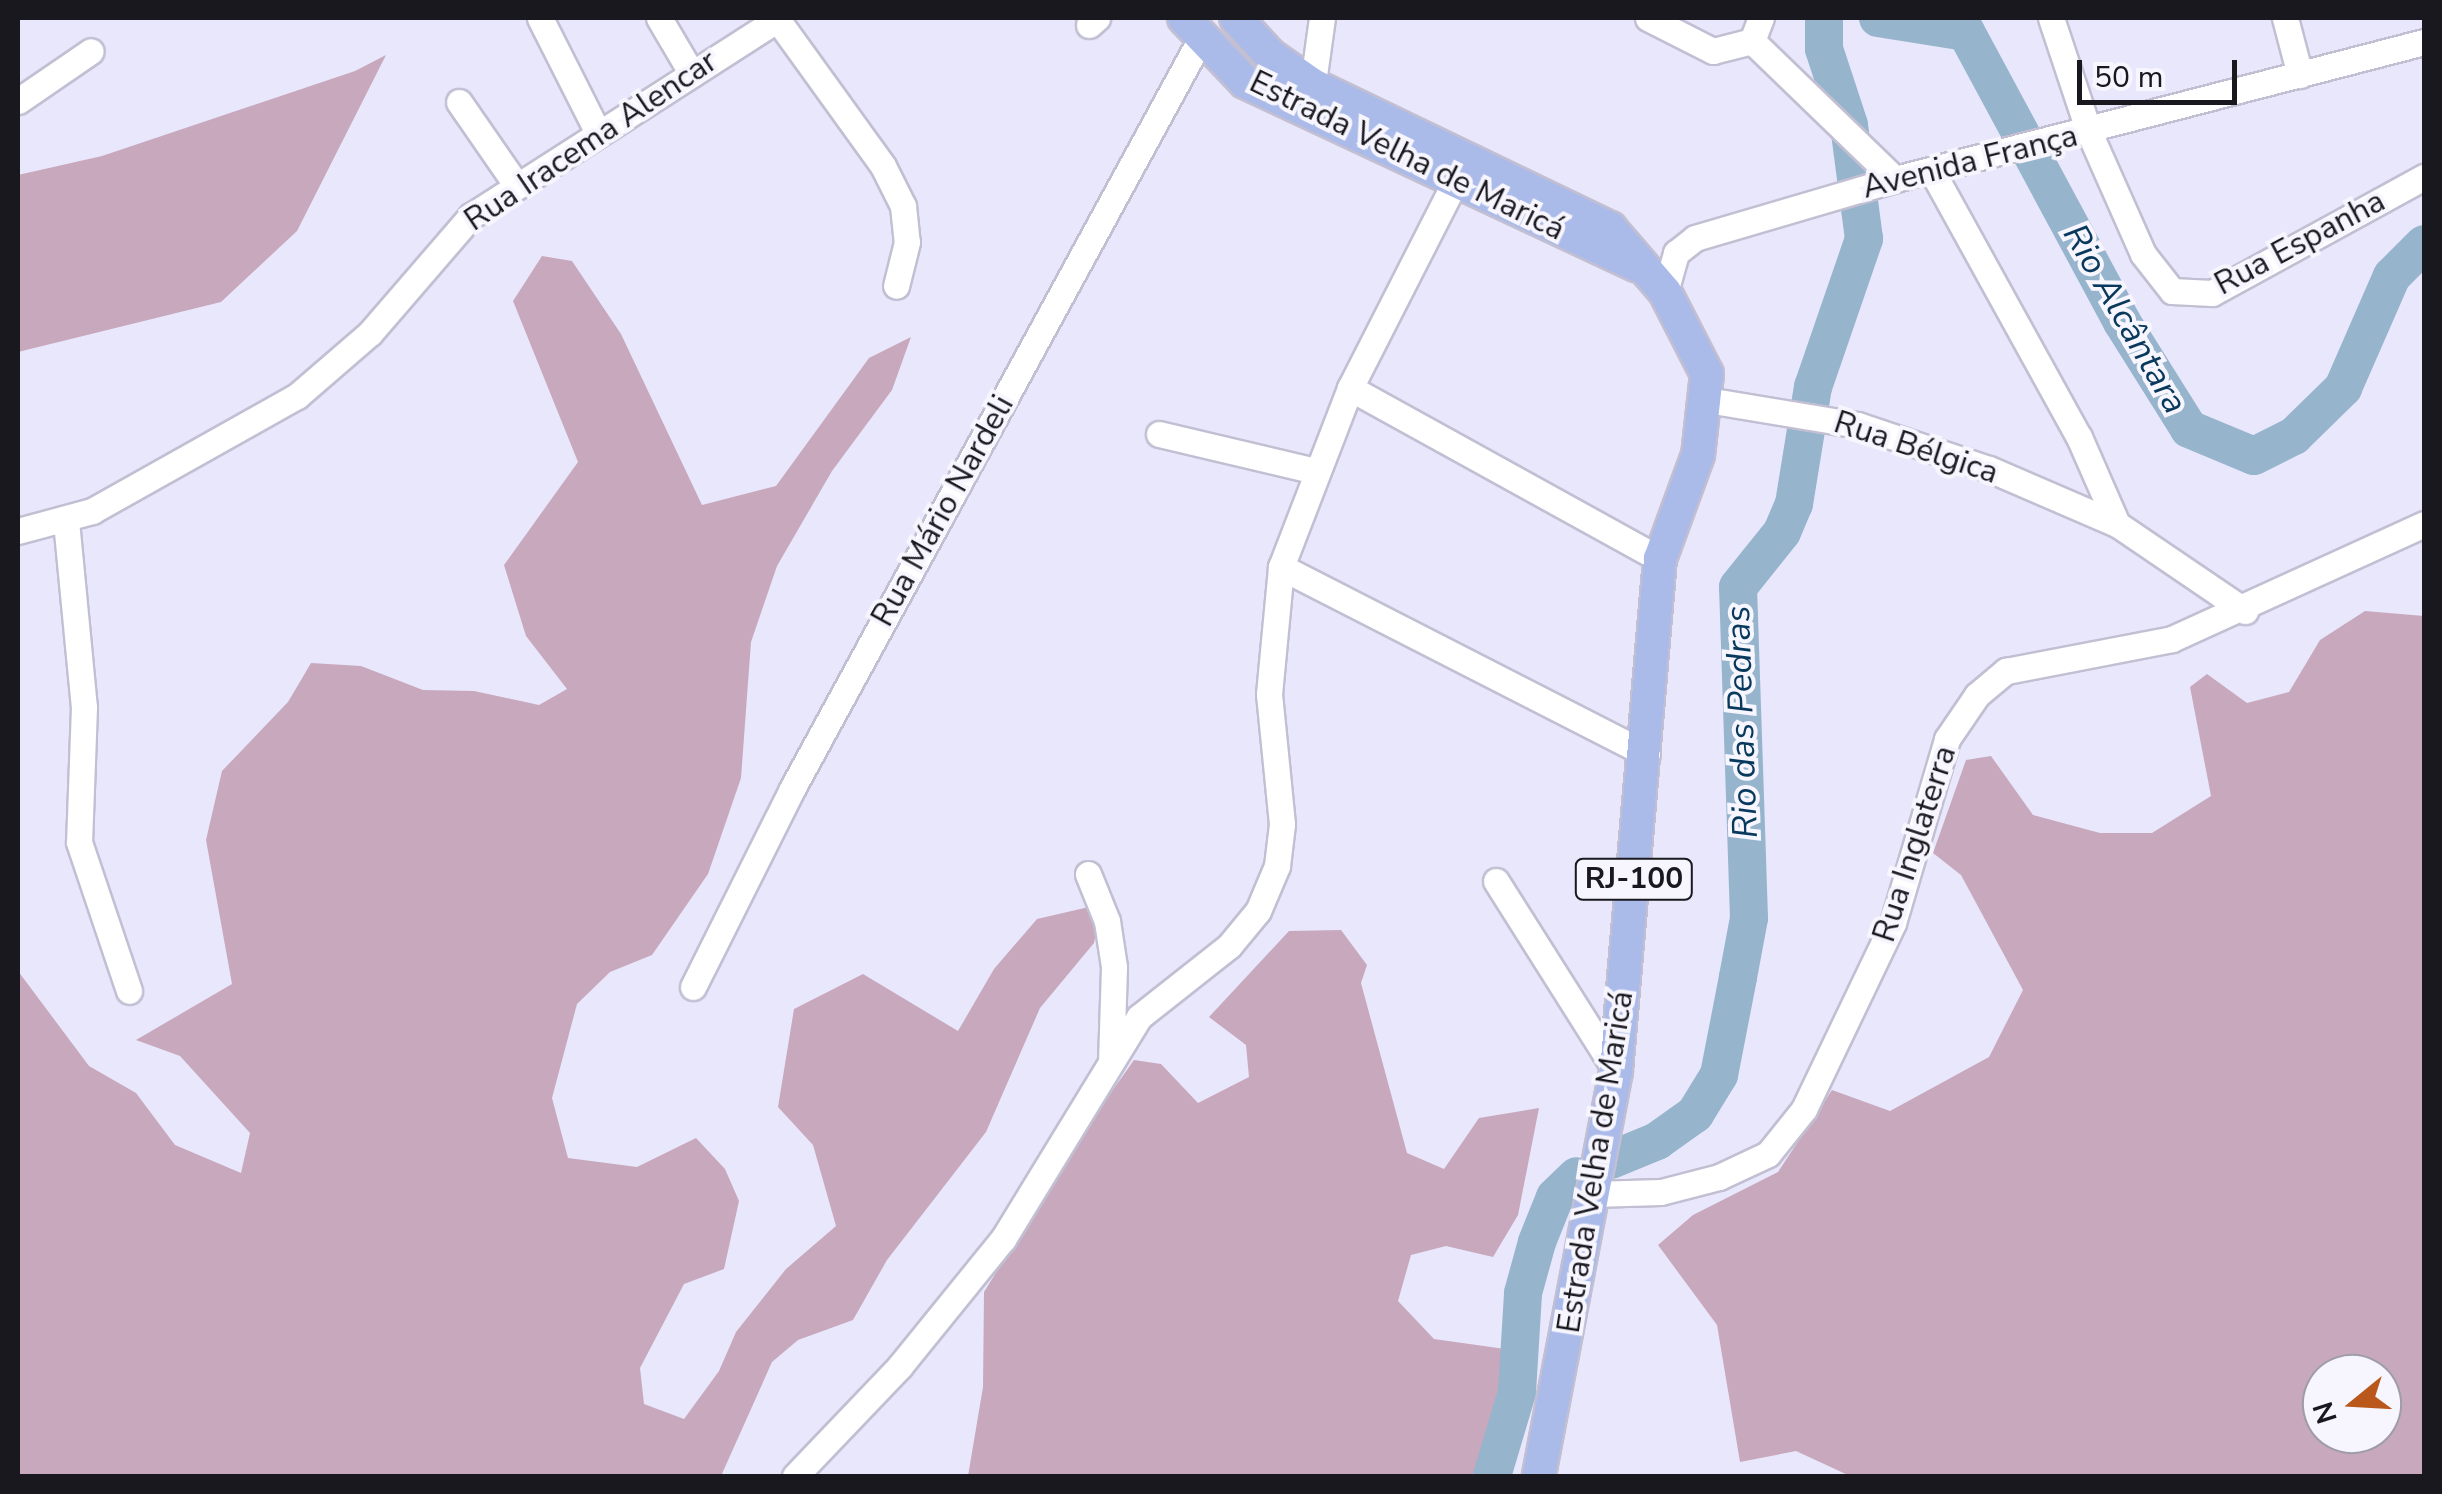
<!DOCTYPE html>
<meta charset="utf-8">
<style>
body{margin:0}
#map{position:relative;width:2442px;height:1494px;overflow:hidden;background:#e9e7fb;font-family:"Nunito Sans",sans-serif}
div>[style]{position:absolute}
[style*='--x']{left:calc(var(--x)*1px);top:calc(var(--y)*1px);width:calc(var(--w)*1px);rotate:calc(var(--a)*1deg)}
.forest>*{inset:0;background:#c8a8bd}
.river>*{height:38px;margin:-19px;padding:0 19px;transform-origin:19px;border-radius:19px;background:#97b4cd}
.roads{filter:drop-shadow(2px 0 #c2bfd3) drop-shadow(-2px 0 #c2bfd3) drop-shadow(0 2px #c2bfd3) drop-shadow(0 -2px #c2bfd3)}
.minor>*{height:25px;margin:-12.5px;padding:0 12.5px;transform-origin:12.5px;border-radius:12.5px;background:#fff}
.major>*{height:32px;margin:-16px;padding:0 16px;transform-origin:16px;border-radius:16px;background:#aabae9}
span{translate:-50% -50%;white-space:nowrap;text-align:center;line-height:1.15;-webkit-text-stroke:8px #f7f6fe;paint-order:stroke}
.shield-label span{padding:2px 8px;background:#f7f6fe;border:2px solid;border-radius:8px;-webkit-text-stroke-width:0}
.shield-label{font-size:30px;color:#19181f;font-weight:700}
.street-label{font-size:32px;color:#19181f}
.water-label{font-size:35px;color:#08385b;font-style:italic}
.frame{position:absolute;inset:0;border:20px solid #19181f;pointer-events:none}
.north{position:absolute;left:2302px;top:1354px;width:100px;height:100px;box-sizing:border-box;background:#f7f6fe;border:2px solid #9e9da5;border-radius:50%;rotate:252deg;font-size:28px;font-weight:700;line-height:40px;text-align:center;color:#19181f}
.north::after{content:'';display:block;margin:auto;width:35px;height:45px;background:#ba581b;clip-path:polygon(50% 0,100% 100%,50% 72%,0 100%)}
.scale{position:absolute;left:2077px;top:60px;width:160px;height:45px;box-sizing:border-box;border:5px solid #19181f;border-top:0;padding-left:12px;font-size:30px;line-height:35px;white-space:nowrap;color:#19181f;-webkit-text-stroke:8px #f7f6fe;paint-order:stroke}
</style>
<div id="map">
<div class="forest">
<i style="clip-path:polygon(386px 55px,297px 231px,221px 302px,18px 352px,18px 175px,102px 156px,355px 71px)"></i>
<i style="clip-path:polygon(542px 256px,572px 261px,621px 334px,702px 505px,776px 486px,869px 358px,911px 337px,892px 390px,832px 471px,777px 566px,751px 642px,741px 778px,708px 874px,652px 955px,610px 972px,577px 1004px,552px 1098px,568px 1158px,637px 1167px,696px 1138px,725px 1169px,739px 1201px,724px 1269px,684px 1284px,640px 1368px,644px 1404px,684px 1419px,719px 1371px,736px 1332px,786px 1269px,836px 1226px,813px 1145px,778px 1107px,794px 1009px,863px 974px,958px 1031px,994px 969px,1037px 919px,1102px 904px,1094px 943px,1040px 1008px,986px 1132px,887px 1260px,853px 1320px,798px 1340px,772px 1362px,721px 1476px,18px 1476px,18px 971px,89px 1066px,136px 1093px,175px 1145px,241px 1173px,250px 1133px,180px 1056px,136px 1040px,232px 984px,206px 840px,222px 771px,288px 702px,311px 663px,361px 666px,423px 690px,474px 691px,539px 705px,567px 689px,526px 636px,504px 565px,578px 462px,513px 301px)"></i>
<i style="clip-path:polygon(evenodd,2365px 611px,2424px 616px,2424px 1476px,1850px 1476px,1796px 1451px,1740px 1462px,1717px 1325px,1658px 1245px,1693px 1215px,1778px 1172px,1832px 1090px,1890px 1111px,1989px 1057px,2023px 990px,1961px 875px,1933px 853px,1966px 760px,1991px 756px,2033px 815px,2100px 833px,2152px 833px,2211px 796px,2190px 687px,2207px 674px,2247px 703px,2289px 692px,2320px 640px,2365px 611px,2322px 1374px,2382px 1374px,2382px 1434px,2322px 1434px,2322px 1374px)"></i>
<i style="clip-path:polygon(1341px 930px,1367px 965px,1361px 983px,1407px 1153px,1444px 1169px,1479px 1118px,1539px 1108px,1518px 1215px,1493px 1257px,1446px 1246px,1411px 1255px,1398px 1301px,1434px 1339px,1505px 1349px,1500px 1414px,1474px 1476px,968px 1476px,983px 1387px,984px 1292px,1086px 1128px,1134px 1060px,1161px 1064px,1198px 1103px,1249px 1077px,1246px 1045px,1209px 1017px,1289px 931px)"></i>
</div>
<div class="river">
<i style="--x:1878;--y:18;--w:89;--a:9"></i>
<i style="--x:1966;--y:32;--w:329;--a:61.7"></i>
<i style="--x:2122;--y:322;--w:126;--a:57.9"></i>
<i style="--x:2189;--y:429;--w:70;--a:22.6"></i>
<i style="--x:2254;--y:456;--w:45;--a:-26.6"></i>
<i style="--x:2294;--y:436;--w:69;--a:-44.4"></i>
<i style="--x:2343;--y:388;--w:122;--a:-66.4"></i>
<i style="--x:2392;--y:276;--w:45;--a:-45"></i>
<i style="--x:1611;--y:1160;--w:50;--a:-22.4"></i>
<i style="--x:1657;--y:1141;--w:47;--a:-35.4"></i>
<i style="--x:1695;--y:1114;--w:46;--a:-58.4"></i>
<i style="--x:1719;--y:1075;--w:100;--a:-79"></i>
<i style="--x:1738;--y:977;--w:60;--a:-79.4"></i>
<i style="--x:1749;--y:918;--w:331;--a:-91.9"></i>
<i style="--x:1738;--y:587;--w:70;--a:-51.3"></i>
<i style="--x:1782;--y:532;--w:30;--a:-67"></i>
<i style="--x:1794;--y:504;--w:119;--a:-80.8"></i>
<i style="--x:1813;--y:387;--w:157;--a:-71"></i>
<i style="--x:1864;--y:239;--w:115;--a:-97.5"></i>
<i style="--x:1849;--y:125;--w:80;--a:-108.2"></i>
<i style="--x:1824;--y:49;--w:31;--a:-90"></i>
<i style="--x:1492;--y:1476;--w:88;--a:-73.4"></i>
<i style="--x:1517;--y:1392;--w:99;--a:-86.5"></i>
<i style="--x:1523;--y:1293;--w:53;--a:-74.6"></i>
<i style="--x:1537;--y:1242;--w:48;--a:-68.2"></i>
<i style="--x:1555;--y:1197;--w:30;--a:-44"></i>
</div>
<div class="roads">
<div class="minor">
<i style="--x:540;--y:18;--w:129;--a:63.2"></i>
<i style="--x:659;--y:18;--w:65;--a:59.5"></i>
<i style="--x:1648;--y:18;--w:73;--a:26.9"></i>
<i style="--x:1713;--y:51;--w:40;--a:-14.4"></i>
<i style="--x:1752;--y:41;--w:25;--a:-69"></i>
<i style="--x:2051;--y:18;--w:120;--a:71.6"></i>
<i style="--x:2089;--y:132;--w:133;--a:66.1"></i>
<i style="--x:2143;--y:254;--w:47;--a:51.9"></i>
<i style="--x:2172;--y:291;--w:40;--a:2.9"></i>
<i style="--x:2212;--y:293;--w:242;--a:-28.7"></i>
<i style="--x:2285;--y:18;--w:59;--a:75.3"></i>
<i style="--x:777;--y:19;--w:181;--a:54.2"></i>
<i style="--x:883;--y:166;--w:45;--a:63.4"></i>
<i style="--x:903;--y:206;--w:36;--a:84"></i>
<i style="--x:907;--y:242;--w:45;--a:104"></i>
<i style="--x:1089;--y:25;--w:11;--a:-41"></i>
<i style="--x:1752;--y:41;--w:199;--a:44"></i>
<i style="--x:1311;--y:97;--w:80;--a:-82.1"></i>
<i style="--x:18;--y:101;--w:88;--a:-34.4"></i>
<i style="--x:459;--y:102;--w:98;--a:55.3"></i>
<i style="--x:1933;--y:173;--w:302;--a:61.1"></i>
<i style="--x:2079;--y:437;--w:95;--a:66.4"></i>
<i style="--x:1665;--y:292;--w:41;--a:-74.2"></i>
<i style="--x:1676;--y:253;--w:24;--a:-38"></i>
<i style="--x:1695;--y:238;--w:209;--a:-16.4"></i>
<i style="--x:1895;--y:179;--w:546;--a:-14.52"></i>
<i style="--x:1350;--y:388;--w:354;--a:28.9"></i>
<i style="--x:1707;--y:400;--w:153;--a:9.4"></i>
<i style="--x:1858;--y:425;--w:138;--a:18.6"></i>
<i style="--x:1989;--y:469;--w:139;--a:23.3"></i>
<i style="--x:2117;--y:524;--w:155;--a:34.2"></i>
<i style="--x:1159;--y:434;--w:161;--a:13.3"></i>
<i style="--x:66;--y:521;--w:187;--a:84.5"></i>
<i style="--x:84;--y:707;--w:135;--a:92.1"></i>
<i style="--x:79;--y:842;--w:157;--a:71.4"></i>
<i style="--x:18;--y:531;--w:77;--a:-15.1"></i>
<i style="--x:92;--y:511;--w:235;--a:-29.3"></i>
<i style="--x:297;--y:396;--w:96;--a:-40.8"></i>
<i style="--x:370;--y:333;--w:155;--a:-49.2"></i>
<i style="--x:471;--y:216;--w:367;--a:-32.7"></i>
<i style="--x:1281;--y:567;--w:411;--a:27.1"></i>
<i style="--x:1088;--y:874;--w:51;--a:68"></i>
<i style="--x:1107;--y:921;--w:47;--a:81.3"></i>
<i style="--x:1114;--y:967;--w:94;--a:91.8"></i>
<i style="--x:1496;--y:881;--w:225;--a:57.7"></i>
<i style="--x:693;--y:987;--w:221;--a:-63.4"></i>
<i style="--x:792;--y:789;--w:853;--a:-61.42"></i>
<i style="--x:1592;--y:1194;--w:69;--a:-1.7"></i>
<i style="--x:1661;--y:1192;--w:60;--a:-14.5"></i>
<i style="--x:1719;--y:1177;--w:54;--a:-25.1"></i>
<i style="--x:1768;--y:1154;--w:58;--a:-51.3"></i>
<i style="--x:1804;--y:1109;--w:206;--a:-64.4"></i>
<i style="--x:1893;--y:923;--w:192;--a:-73.6"></i>
<i style="--x:1947;--y:739;--w:53;--a:-55.7"></i>
<i style="--x:1977;--y:695;--w:38;--a:-40"></i>
<i style="--x:2006;--y:671;--w:169;--a:-10.9"></i>
<i style="--x:2172;--y:639;--w:277;--a:-24.5"></i>
<i style="--x:795;--y:1476;--w:152;--a:-46.3"></i>
<i style="--x:900;--y:1366;--w:164;--a:-51"></i>
<i style="--x:1003;--y:1239;--w:260;--a:-58.5"></i>
<i style="--x:1139;--y:1017;--w:115;--a:-38.3"></i>
<i style="--x:1229;--y:946;--w:45;--a:-50.4"></i>
<i style="--x:1258;--y:911;--w:49;--a:-67.1"></i>
<i style="--x:1277;--y:866;--w:42;--a:-83.2"></i>
<i style="--x:1282;--y:824;--w:131;--a:-95.7"></i>
<i style="--x:1269;--y:694;--w:128;--a:-84.6"></i>
<i style="--x:1281;--y:567;--w:192;--a:-68.9"></i>
<i style="--x:1350;--y:388;--w:233;--a:-63"></i>
</div>
<div class="major">
<i style="--x:1184;--y:18;--w:88;--a:46.4"></i>
<i style="--x:1245;--y:82;--w:432;--a:25.1"></i>
<i style="--x:1236;--y:18;--w:50;--a:47.4"></i>
<i style="--x:1270;--y:55;--w:52;--a:34.9"></i>
<i style="--x:1313;--y:85;--w:330;--a:25.7"></i>
<i style="--x:1610;--y:228;--w:84;--a:49.3"></i>
<i style="--x:1665;--y:292;--w:92;--a:62.9"></i>
<i style="--x:1707;--y:374;--w:81;--a:96.3"></i>
<i style="--x:1698;--y:455;--w:111;--a:110.1"></i>
<i style="--x:1660;--y:559;--w:514;--a:94.91"></i>
<i style="--x:1616;--y:1071;--w:412;--a:100.8"></i>
</div>
</div>
<div class="shield-label">
<span style="left:1634px;top:879px">RJ-100</span>
</div>
<div class="street-label">
<span style="left:591px;top:141px;rotate:-34deg">Rua Iracema Alencar</span>
<span style="left:1407px;top:156px;rotate:26deg">Estrada Velha de Maricá</span>
<span style="left:1970px;top:162px;rotate:-14deg">Avenida França</span>
<span style="left:2300px;top:243px;rotate:-28deg">Rua Espanha</span>
<span style="left:1916px;top:448px;rotate:18deg">Rua Bélgica</span>
<span style="left:943px;top:511px;rotate:-61deg">Rua Mário Nardeli</span>
<span style="left:1915px;top:844px;rotate:-72deg">Rua Inglaterra</span>
<span style="left:1596px;top:1162px;rotate:-81deg">Estrada Velha de Maricá</span>
</div>
<div class="water-label">
<span style="left:2125px;top:319px;rotate:60deg">Rio Alcântara</span>
<span style="left:1742px;top:722px;rotate:-92deg">Rio das Pedras</span>
</div>
<div class="frame"></div>
<div class="north">N</div>
<div class="scale">50 m</div>
</div>
